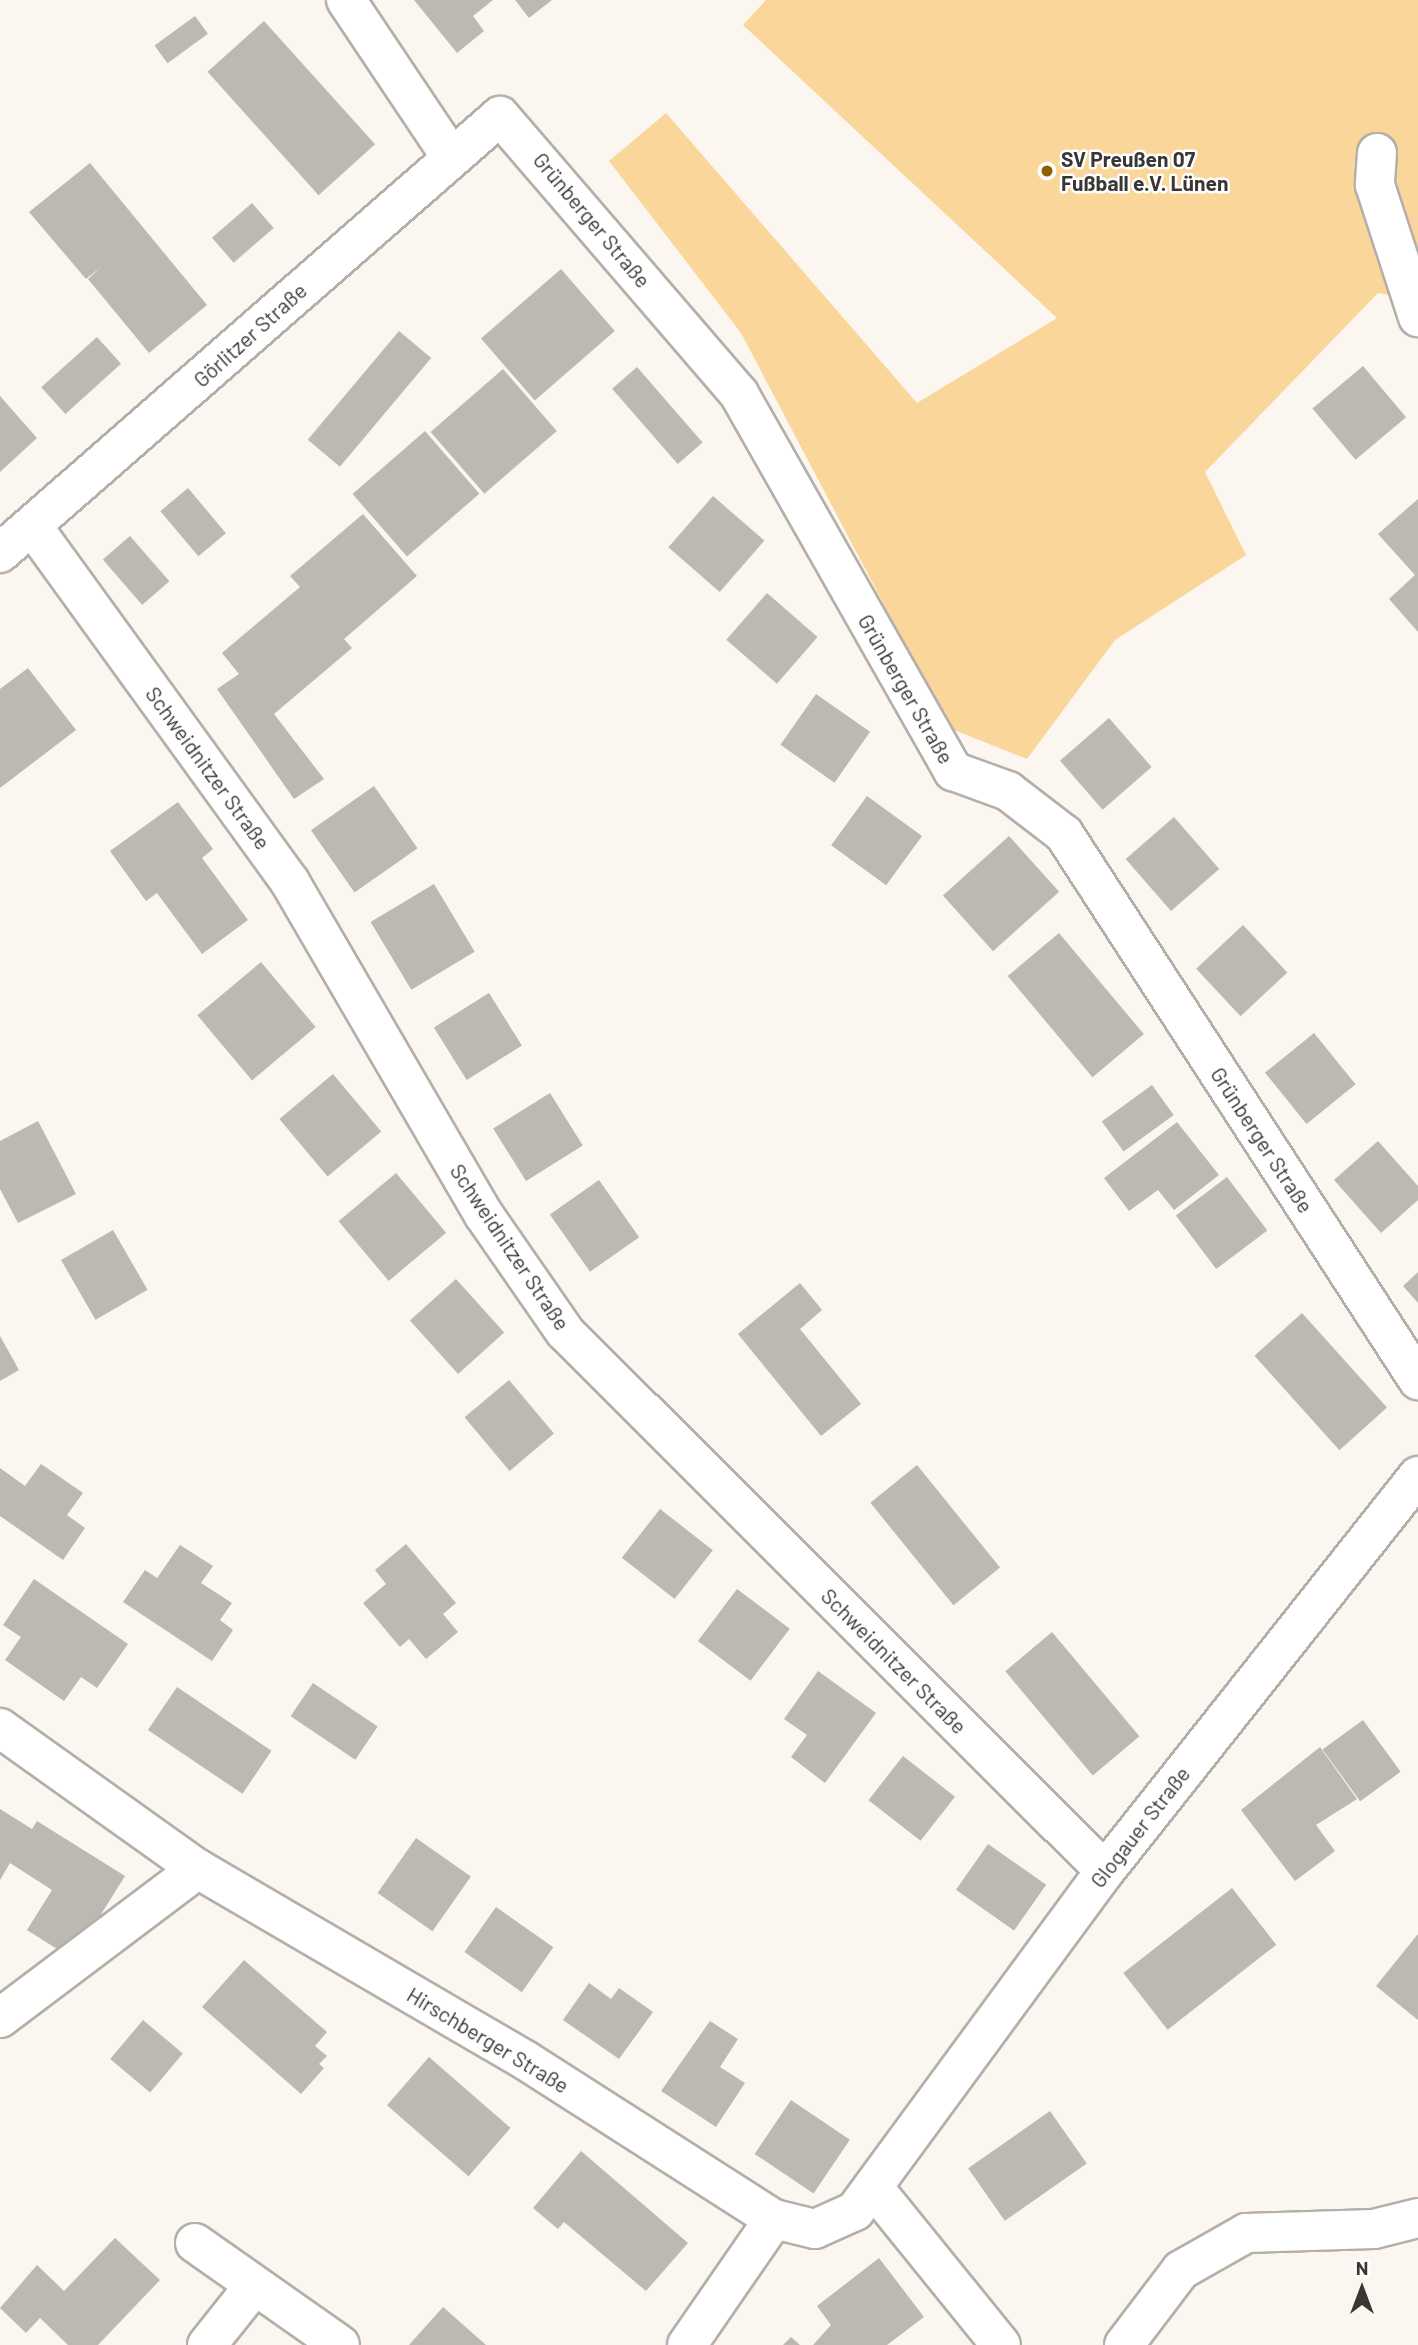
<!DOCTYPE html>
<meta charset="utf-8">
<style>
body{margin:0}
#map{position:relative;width:1418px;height:2345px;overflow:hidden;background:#fbf6ef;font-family:Barlow,sans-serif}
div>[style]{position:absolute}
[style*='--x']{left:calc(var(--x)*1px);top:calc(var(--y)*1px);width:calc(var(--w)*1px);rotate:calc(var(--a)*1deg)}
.green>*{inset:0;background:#fad69a}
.building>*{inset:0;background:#bdb8b1;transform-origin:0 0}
.roads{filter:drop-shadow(2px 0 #b4afa8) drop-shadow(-2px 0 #b4afa8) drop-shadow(0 2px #b4afa8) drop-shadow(0 -2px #b4afa8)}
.minor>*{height:38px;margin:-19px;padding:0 19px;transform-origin:19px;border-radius:19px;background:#fff}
.dots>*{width:19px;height:19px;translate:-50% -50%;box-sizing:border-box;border:4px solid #fff;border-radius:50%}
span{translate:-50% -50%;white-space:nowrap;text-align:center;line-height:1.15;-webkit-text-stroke:5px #fff;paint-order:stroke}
.poi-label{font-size:21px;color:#393734;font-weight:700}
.left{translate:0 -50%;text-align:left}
.street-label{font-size:21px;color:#393734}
.north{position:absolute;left:1327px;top:2254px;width:70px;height:70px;-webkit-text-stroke:5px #fff;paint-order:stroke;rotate:0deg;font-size:19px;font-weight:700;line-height:28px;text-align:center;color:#393734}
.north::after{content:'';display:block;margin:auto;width:24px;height:32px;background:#393734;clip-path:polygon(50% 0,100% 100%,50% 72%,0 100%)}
</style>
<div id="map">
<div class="green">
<i style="clip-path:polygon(766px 0,1418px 0,1418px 300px,1378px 293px,1205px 472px,1246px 555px,1115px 640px,1027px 759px,949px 728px,741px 333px,609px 161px,666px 113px,917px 403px,1057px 318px,743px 25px)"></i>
</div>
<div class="building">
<i style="clip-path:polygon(414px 0,493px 0,473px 16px,484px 31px,457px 53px)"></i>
<i style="clip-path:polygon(515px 0,552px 0,529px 18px)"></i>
<i style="left:195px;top:16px;width:22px;height:50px;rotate:54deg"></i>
<i style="left:264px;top:21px;width:166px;height:76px;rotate:48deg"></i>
<i style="clip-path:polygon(90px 163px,207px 305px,149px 353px,88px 279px,101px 267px,86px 279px,29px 212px)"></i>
<i style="left:252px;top:203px;width:33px;height:53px;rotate:49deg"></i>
<i style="left:561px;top:269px;width:82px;height:106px;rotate:49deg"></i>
<i style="left:399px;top:331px;width:42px;height:142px;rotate:40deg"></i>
<i style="left:97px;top:337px;width:36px;height:75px;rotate:48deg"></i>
<i style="left:1363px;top:366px;width:67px;height:66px;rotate:50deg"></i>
<i style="left:637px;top:367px;width:100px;height:33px;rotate:49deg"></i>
<i style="left:503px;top:369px;width:82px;height:96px;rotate:49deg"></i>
<i style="clip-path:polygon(0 396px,37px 438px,0 472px)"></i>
<i style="left:425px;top:431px;width:83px;height:96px;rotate:49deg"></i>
<i style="left:188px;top:488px;width:59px;height:36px;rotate:50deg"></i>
<i style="left:713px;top:496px;width:68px;height:68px;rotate:41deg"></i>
<i style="clip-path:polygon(1418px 499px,1418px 632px,1389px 599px,1415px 575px,1378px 534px)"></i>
<i style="clip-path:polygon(363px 514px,417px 576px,344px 639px,352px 648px,274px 714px,324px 779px,294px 799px,217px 689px,239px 674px,222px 653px,300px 587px,290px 576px)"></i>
<i style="left:130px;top:536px;width:60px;height:36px;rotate:49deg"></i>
<i style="left:767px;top:593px;width:67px;height:62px;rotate:41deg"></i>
<i style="clip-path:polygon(28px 668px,76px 730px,0 788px,0 689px)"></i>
<i style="left:816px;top:694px;width:66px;height:62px;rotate:35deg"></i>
<i style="left:1109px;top:718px;width:65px;height:65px;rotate:49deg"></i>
<i style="left:374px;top:786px;width:76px;height:77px;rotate:55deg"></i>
<i style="left:867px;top:796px;width:68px;height:61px;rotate:36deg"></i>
<i style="clip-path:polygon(178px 802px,213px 849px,202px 858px,248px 920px,202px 954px,157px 893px,146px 901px,110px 851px)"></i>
<i style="left:1174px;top:817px;width:69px;height:64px;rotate:49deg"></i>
<i style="left:1009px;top:836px;width:75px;height:89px;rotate:48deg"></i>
<i style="left:434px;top:884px;width:79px;height:74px;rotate:59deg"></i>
<i style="left:1243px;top:925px;width:65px;height:64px;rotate:47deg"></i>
<i style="left:1059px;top:933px;width:132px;height:67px;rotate:50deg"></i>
<i style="left:261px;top:962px;width:85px;height:83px;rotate:50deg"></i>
<i style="left:489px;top:993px;width:62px;height:65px;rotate:58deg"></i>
<i style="left:1314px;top:1033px;width:66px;height:63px;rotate:51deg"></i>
<i style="left:333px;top:1074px;width:75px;height:70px;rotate:50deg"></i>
<i style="left:1152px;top:1085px;width:37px;height:62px;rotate:54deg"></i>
<i style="left:550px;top:1093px;width:62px;height:67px;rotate:58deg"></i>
<i style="clip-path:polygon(38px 1121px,76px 1194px,18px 1223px,0 1189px,0 1141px)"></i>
<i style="clip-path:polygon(1177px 1122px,1219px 1175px,1174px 1210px,1158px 1190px,1129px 1211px,1104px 1178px)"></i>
<i style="clip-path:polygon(1378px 1141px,1418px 1186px,1418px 1200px,1381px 1233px,1334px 1180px)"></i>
<i style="left:396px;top:1173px;width:78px;height:75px;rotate:50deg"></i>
<i style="left:1227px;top:1177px;width:67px;height:64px;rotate:53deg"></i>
<i style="left:599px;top:1180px;width:70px;height:60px;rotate:55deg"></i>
<i style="left:113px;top:1230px;width:69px;height:60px;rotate:60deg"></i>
<i style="clip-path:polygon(1418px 1272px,1418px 1303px,1403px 1286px)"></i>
<i style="left:456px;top:1279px;width:72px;height:62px;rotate:48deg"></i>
<i style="clip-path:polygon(800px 1283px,822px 1310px,800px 1329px,861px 1404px,821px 1436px,738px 1334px)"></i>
<i style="left:1302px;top:1313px;width:127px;height:64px;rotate:48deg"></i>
<i style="clip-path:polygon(0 1336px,19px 1370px,0 1381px)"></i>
<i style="left:509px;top:1380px;width:70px;height:58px;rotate:50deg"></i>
<i style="clip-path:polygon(41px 1464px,83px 1493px,67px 1515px,85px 1528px,63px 1560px,0 1516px,0 1468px,25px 1486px)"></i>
<i style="left:917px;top:1465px;width:132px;height:60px;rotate:51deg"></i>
<i style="left:660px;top:1509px;width:67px;height:62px;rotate:38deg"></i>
<i style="clip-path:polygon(406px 1544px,456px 1603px,443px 1614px,458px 1632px,426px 1659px,409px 1639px,400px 1647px,363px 1603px,386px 1584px,375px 1570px)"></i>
<i style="clip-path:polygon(180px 1545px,213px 1566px,201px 1583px,232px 1603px,220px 1620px,233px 1630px,212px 1661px,123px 1602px,145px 1570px,157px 1578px)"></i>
<i style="clip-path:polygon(34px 1579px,128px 1644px,97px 1688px,81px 1677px,64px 1701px,5px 1660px,21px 1637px,3px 1625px)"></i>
<i style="left:737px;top:1589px;width:66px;height:65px;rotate:37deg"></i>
<i style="left:1052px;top:1632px;width:136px;height:61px;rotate:50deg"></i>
<i style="clip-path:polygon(818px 1671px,876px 1713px,825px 1783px,791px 1757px,807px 1735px,784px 1719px)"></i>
<i style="left:313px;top:1683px;width:78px;height:40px;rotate:34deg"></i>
<i style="left:177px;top:1687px;width:114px;height:52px;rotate:34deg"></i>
<i style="left:1363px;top:1720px;width:64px;height:50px;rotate:54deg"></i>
<i style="clip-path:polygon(1320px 1747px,1357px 1799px,1316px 1825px,1335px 1851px,1295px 1881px,1241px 1810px)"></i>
<i style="left:903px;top:1756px;width:66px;height:56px;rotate:38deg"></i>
<i style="clip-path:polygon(0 1809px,32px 1829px,37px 1821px,125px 1876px,73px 1959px,27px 1930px,52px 1890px,10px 1863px,0 1880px)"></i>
<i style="left:416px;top:1838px;width:67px;height:67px;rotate:35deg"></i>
<i style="left:988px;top:1844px;width:71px;height:56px;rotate:35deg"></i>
<i style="left:1232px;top:1888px;width:72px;height:138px;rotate:52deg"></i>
<i style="left:496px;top:1907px;width:70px;height:55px;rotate:35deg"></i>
<i style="clip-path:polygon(1418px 1934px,1418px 2020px,1376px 1986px)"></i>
<i style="clip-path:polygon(244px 1960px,327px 2032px,315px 2046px,327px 2056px,319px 2064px,324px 2068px,301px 2094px,202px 2007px)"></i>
<i style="clip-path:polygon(589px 1983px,611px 1999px,619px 1988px,653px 2012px,619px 2059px,563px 2020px)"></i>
<i style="left:143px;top:2020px;width:52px;height:51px;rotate:40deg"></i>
<i style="clip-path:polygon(710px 2021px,738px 2039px,720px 2067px,745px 2083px,716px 2127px,661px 2091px)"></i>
<i style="left:429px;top:2057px;width:108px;height:64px;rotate:41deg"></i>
<i style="left:791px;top:2100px;width:71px;height:65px;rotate:34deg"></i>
<i style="left:1050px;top:2111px;width:64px;height:100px;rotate:55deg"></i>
<i style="clip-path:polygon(581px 2151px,688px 2243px,646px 2291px,564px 2222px,558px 2229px,533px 2208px)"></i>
<i style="clip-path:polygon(115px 2238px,160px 2280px,98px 2345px,68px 2345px,40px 2318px,26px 2333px,0 2308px,37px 2265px,64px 2291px)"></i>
<i style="clip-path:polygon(879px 2258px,924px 2317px,887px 2345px,813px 2345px,831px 2325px,817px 2306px)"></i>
<i style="clip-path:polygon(443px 2307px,486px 2345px,409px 2345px)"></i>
<i style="clip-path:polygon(791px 2337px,800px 2345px,783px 2345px)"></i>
</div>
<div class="roads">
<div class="minor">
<i style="--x:346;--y:0;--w:189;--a:56.2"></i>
<i style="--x:1377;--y:153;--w:32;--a:94"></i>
<i style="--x:1375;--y:185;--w:139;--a:72"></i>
<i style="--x:33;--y:527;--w:438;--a:54.1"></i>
<i style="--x:290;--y:882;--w:385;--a:59.8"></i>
<i style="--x:484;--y:1215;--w:142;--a:55.3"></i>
<i style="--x:565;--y:1332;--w:763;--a:44.95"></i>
<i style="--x:0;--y:553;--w:664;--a:-41.15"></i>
<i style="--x:500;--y:116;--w:367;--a:49.3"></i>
<i style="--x:739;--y:394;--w:434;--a:60.4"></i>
<i style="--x:953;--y:771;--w:59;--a:20"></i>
<i style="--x:1008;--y:791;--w:71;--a:37.5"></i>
<i style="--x:1064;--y:834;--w:651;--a:57.04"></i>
<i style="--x:0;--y:1728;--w:243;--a:35.5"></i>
<i style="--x:198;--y:1869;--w:379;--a:30.3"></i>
<i style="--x:525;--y:2060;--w:295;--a:32.6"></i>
<i style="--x:774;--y:2219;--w:42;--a:13.7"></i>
<i style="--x:815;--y:2229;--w:44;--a:-24.2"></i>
<i style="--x:855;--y:2211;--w:422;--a:-53.7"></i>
<i style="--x:1105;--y:1871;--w:504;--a:-51.61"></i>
<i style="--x:0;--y:2018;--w:248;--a:-37"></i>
<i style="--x:873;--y:2187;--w:203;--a:51"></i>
<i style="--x:195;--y:2243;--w:177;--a:35.1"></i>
<i style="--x:207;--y:2345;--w:75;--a:-51.5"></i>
<i style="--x:687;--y:2345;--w:153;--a:-55.4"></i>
<i style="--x:1124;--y:2345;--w:94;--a:-52.8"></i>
<i style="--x:1181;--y:2270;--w:75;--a:-29.6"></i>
<i style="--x:1246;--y:2233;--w:128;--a:-1.8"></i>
<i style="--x:1374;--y:2229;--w:45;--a:-14"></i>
</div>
</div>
<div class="dots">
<i style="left:1047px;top:171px;background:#8b6202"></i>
</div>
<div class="poi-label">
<span class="left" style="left:1061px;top:171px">SV Preußen 07<br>Fußball e.V. Lünen</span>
</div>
<div class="street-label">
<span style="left:592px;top:220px;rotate:50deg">Grünberger Straße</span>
<span style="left:250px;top:335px;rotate:-42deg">Görlitzer Straße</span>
<span style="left:906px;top:689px;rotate:60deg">Grünberger Straße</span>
<span style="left:208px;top:768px;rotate:54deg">Schweidnitzer Straße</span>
<span style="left:1262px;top:1140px;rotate:57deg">Grünberger Straße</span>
<span style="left:510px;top:1247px;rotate:56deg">Schweidnitzer Straße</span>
<span style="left:894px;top:1661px;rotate:45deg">Schweidnitzer Straße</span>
<span style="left:1140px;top:1827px;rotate:-52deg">Glogauer Straße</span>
<span style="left:488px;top:2040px;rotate:31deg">Hirschberger Straße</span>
</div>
<div class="north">N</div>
</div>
